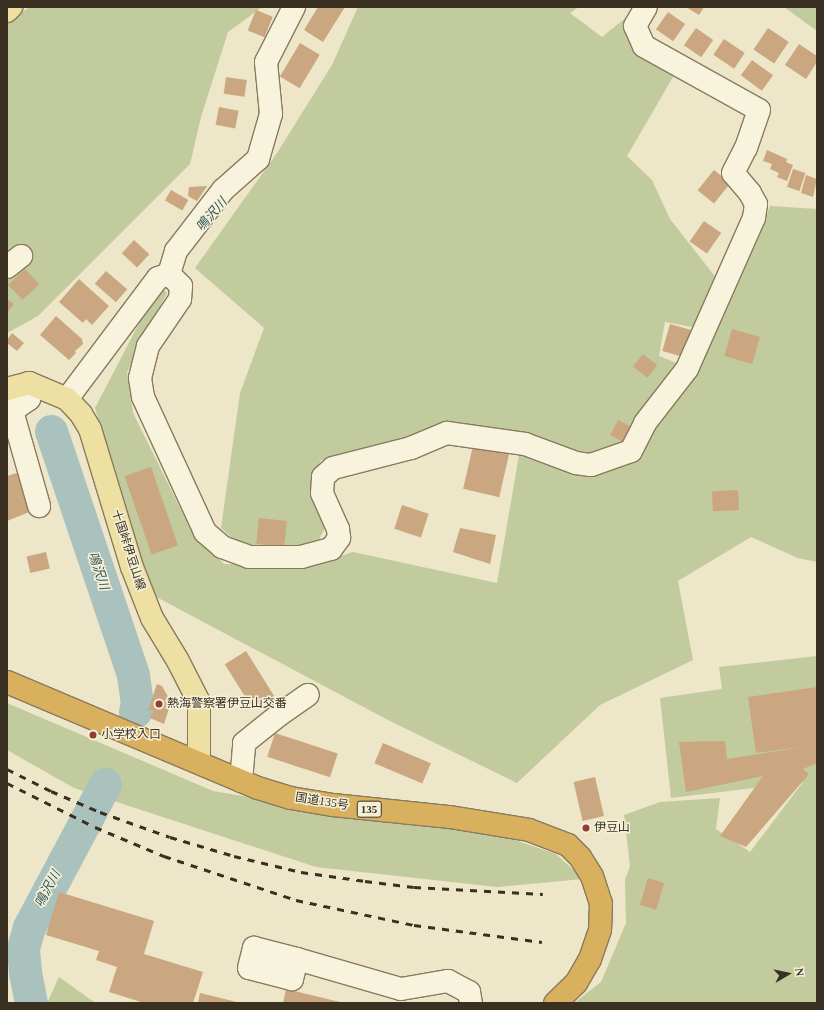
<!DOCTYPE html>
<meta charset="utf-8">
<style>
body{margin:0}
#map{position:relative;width:824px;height:1010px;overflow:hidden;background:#ede6c9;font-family:"Times New Roman","Noto Sans JP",serif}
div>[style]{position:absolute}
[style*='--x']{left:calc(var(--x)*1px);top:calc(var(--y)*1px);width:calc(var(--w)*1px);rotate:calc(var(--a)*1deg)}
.green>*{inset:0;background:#c1cb9d}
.river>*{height:33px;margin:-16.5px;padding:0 16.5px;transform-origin:16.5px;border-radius:16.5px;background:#a9c2bd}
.building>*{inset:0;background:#caa780;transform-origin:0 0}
.roads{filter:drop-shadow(1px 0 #897a5e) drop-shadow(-1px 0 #897a5e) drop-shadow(0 1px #897a5e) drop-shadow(0 -1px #897a5e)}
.minor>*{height:22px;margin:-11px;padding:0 11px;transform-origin:11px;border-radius:11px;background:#f8f3dc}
.major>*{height:22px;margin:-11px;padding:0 11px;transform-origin:11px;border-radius:11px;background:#eedfa3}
.highway>*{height:22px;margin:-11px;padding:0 11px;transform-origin:11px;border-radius:11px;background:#d8b05e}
.rail>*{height:3px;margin-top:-1.5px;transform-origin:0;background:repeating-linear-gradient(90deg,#3a3021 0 7px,transparent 0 14px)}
.dots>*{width:11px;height:11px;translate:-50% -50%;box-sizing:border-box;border:2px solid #f5f0d8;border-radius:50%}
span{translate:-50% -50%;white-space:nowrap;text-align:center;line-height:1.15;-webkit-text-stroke:3px #f5f0d8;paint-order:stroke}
.shield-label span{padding:1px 3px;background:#f5f0d8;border:1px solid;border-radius:3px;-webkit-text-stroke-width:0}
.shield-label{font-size:11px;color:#3a3021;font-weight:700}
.street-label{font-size:12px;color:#3a3021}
.poi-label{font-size:12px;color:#3a3021}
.left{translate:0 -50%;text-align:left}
.water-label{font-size:13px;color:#315759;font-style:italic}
.frame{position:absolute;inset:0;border:8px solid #3a3021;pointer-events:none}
.north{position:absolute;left:768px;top:954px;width:40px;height:40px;-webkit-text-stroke:3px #f5f0d8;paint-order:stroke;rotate:81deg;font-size:11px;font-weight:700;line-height:16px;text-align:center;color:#3a3021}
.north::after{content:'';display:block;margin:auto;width:14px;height:18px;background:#3a3021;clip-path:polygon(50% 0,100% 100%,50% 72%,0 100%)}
</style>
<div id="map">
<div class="green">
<i style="clip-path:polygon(29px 7px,262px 7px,228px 32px,201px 117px,190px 164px,38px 316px,7px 333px,7px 25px)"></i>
<i style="clip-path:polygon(358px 7px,579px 7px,570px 13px,602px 37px,628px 16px,680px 65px,627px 156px,652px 180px,670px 219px,724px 288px,714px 329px,733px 296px,770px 206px,817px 209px,817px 562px,798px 558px,751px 537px,678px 581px,693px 660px,600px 705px,517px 783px,388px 720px,147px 592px,95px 408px,159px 285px,167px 293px,127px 372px,133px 413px,192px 532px,224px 564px,313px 565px,353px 552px,497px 583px,519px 455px,580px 472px,644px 449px,712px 331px,665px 322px,659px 356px,679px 364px,631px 451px,588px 460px,429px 440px,321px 460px,310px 485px,325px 528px,316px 545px,244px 549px,221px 528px,240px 393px,264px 328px,195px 268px,277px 153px,332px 65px)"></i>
<i style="clip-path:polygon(784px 7px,817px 7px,817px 31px)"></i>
<i style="clip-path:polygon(817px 656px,817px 1003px,574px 1003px,601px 982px,626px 923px,625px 880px,630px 866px,624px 815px,660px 802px,720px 798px,716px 829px,750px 852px,803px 782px,671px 798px,660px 698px,722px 689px,719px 667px)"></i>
<i style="clip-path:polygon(7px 703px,213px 791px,340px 813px,422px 822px,509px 838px,556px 854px,583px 879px,497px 887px,316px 867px,74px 788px,7px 750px)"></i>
<i style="clip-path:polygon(59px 977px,94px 1002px,95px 1003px,47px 1003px)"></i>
</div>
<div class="river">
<i style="--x:51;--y:431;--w:257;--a:71.4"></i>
<i style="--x:133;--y:675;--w:28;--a:82"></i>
<i style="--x:137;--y:703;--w:9;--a:103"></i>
<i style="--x:31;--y:1003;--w:32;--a:-101"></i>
<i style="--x:25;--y:972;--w:24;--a:-95"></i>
<i style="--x:23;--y:948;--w:22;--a:-74"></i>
<i style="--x:29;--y:927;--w:162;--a:-62"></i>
</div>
<div class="building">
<i style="clip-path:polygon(318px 7px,345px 7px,323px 42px,304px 30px)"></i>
<i style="clip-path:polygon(686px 7px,704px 7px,699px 15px)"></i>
<i style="left:256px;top:10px;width:18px;height:22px;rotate:22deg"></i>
<i style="left:668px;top:12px;width:21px;height:21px;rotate:35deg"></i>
<i style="left:696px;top:28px;width:21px;height:21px;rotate:35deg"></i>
<i style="left:768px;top:28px;width:25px;height:26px;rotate:34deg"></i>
<i style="left:724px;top:39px;width:25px;height:19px;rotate:34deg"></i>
<i style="left:300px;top:43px;width:23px;height:39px;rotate:31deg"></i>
<i style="clip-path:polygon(799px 44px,817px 56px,817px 62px,806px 79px,785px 65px)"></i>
<i style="left:752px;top:60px;width:26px;height:19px;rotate:36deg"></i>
<i style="left:226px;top:77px;width:21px;height:17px;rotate:8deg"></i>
<i style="left:219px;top:107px;width:20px;height:18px;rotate:11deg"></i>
<i style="clip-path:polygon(767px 150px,787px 159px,786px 162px,793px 165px,787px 181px,777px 177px,779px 173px,770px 169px,772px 164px,763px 161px)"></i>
<i style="left:793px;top:169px;width:13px;height:19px;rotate:18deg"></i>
<i style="left:714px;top:170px;width:21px;height:26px;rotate:39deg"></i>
<i style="clip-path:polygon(806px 175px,817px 179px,813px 197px,801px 193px)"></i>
<i style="clip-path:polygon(207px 186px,197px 201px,188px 196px,189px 187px)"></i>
<i style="left:171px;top:190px;width:20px;height:12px;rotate:30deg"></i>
<i style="left:704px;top:221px;width:21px;height:25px;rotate:35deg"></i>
<i style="left:134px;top:240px;width:21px;height:18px;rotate:43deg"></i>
<i style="left:25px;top:269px;width:21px;height:23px;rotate:47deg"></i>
<i style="left:106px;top:271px;width:28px;height:17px;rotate:41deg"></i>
<i style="clip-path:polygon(79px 279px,109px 306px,92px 325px,86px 319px,83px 323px,59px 302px)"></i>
<i style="clip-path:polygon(7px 299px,14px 304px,7px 313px)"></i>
<i style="clip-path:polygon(56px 316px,82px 339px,83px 344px,75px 351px,76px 353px,69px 360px,40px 335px)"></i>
<i style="left:670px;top:324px;width:22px;height:28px;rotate:16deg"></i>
<i style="left:732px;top:329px;width:29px;height:28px;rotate:16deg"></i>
<i style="clip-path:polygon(12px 333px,24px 343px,17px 351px,7px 343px,7px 340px)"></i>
<i style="left:643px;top:354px;width:18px;height:16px;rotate:38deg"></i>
<i style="left:618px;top:420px;width:16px;height:17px;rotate:27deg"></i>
<i style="left:473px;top:446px;width:37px;height:44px;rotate:13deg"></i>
<i style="left:151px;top:467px;width:83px;height:28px;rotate:71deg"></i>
<i style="clip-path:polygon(20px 472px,32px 511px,7px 521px,7px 476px)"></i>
<i style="left:738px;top:490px;width:20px;height:26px;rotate:87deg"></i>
<i style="left:402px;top:505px;width:28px;height:25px;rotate:18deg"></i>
<i style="left:259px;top:518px;width:28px;height:26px;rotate:6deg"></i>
<i style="clip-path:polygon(460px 528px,496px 535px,490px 564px,453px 552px)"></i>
<i style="left:46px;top:552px;width:17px;height:20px;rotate:77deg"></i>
<i style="left:246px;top:651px;width:53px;height:25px;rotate:58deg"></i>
<i style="clip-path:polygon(157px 684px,162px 686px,171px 702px,164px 724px,150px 718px,153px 711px,148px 710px)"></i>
<i style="clip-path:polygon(817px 687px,817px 763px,803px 769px,809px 774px,746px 847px,720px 836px,763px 776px,686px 792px,679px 742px,725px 741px,727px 759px,809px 746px,756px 753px,748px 697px)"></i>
<i style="left:275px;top:733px;width:66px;height:25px;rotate:18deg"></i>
<i style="left:383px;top:743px;width:52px;height:22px;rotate:23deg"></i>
<i style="left:595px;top:777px;width:40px;height:22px;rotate:77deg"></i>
<i style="left:648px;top:878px;width:17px;height:28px;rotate:17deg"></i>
<i style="clip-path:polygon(59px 892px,154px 921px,144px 954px,203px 972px,193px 1003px,144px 1003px,109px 992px,117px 967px,96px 960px,99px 951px,46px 935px)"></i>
<i style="clip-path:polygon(286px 989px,340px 1002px,340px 1003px,283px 1003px)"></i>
<i style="clip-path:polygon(200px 993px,237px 1002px,237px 1003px,198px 1003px)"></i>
</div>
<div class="roads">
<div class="minor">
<i style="--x:7;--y:267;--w:18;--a:-38"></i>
<i style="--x:169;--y:274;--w:24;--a:-73"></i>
<i style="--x:176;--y:251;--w:77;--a:-52.4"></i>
<i style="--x:223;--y:190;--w:47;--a:-41.5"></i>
<i style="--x:258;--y:159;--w:47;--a:-73.9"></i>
<i style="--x:271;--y:114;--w:52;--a:-95.5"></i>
<i style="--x:266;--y:62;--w:62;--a:-63"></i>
<i style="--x:29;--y:383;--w:16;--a:90"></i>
<i style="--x:29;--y:399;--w:21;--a:145"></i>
<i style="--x:12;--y:411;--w:99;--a:74.1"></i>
<i style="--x:67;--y:399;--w:151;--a:-53.1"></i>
<i style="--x:158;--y:278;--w:12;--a:-20"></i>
<i style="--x:169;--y:274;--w:17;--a:45"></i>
<i style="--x:181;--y:286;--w:13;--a:94"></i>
<i style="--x:180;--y:299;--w:57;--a:124.2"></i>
<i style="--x:148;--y:346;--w:33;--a:104"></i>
<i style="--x:140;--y:378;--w:19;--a:81"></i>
<i style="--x:143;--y:397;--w:149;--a:65.3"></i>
<i style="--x:205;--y:532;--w:23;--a:41"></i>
<i style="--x:222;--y:547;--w:29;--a:20"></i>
<i style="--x:249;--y:557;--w:52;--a:0"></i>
<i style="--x:301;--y:557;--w:31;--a:-15"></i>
<i style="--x:331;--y:549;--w:14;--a:-54"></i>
<i style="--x:339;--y:538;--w:9;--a:-96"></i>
<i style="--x:338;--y:529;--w:39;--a:-114"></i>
<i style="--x:322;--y:493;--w:16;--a:-86"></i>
<i style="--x:323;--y:477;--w:13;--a:-42"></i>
<i style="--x:333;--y:468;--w:81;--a:-14.4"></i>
<i style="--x:411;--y:448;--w:39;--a:-23"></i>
<i style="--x:447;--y:433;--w:79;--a:8"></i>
<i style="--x:525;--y:444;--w:54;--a:20.4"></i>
<i style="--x:576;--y:463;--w:15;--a:8"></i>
<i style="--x:591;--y:465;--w:42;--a:-19.3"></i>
<i style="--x:631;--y:451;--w:31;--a:-63"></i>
<i style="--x:645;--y:423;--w:68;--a:-52.1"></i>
<i style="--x:687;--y:369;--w:165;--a:-66.1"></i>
<i style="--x:754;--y:218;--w:14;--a:-82"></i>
<i style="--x:756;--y:204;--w:13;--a:-119"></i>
<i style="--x:750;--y:193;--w:26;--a:-130"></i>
<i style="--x:733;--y:173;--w:28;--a:-63"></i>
<i style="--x:746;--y:148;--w:40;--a:-71.1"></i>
<i style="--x:759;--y:110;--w:132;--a:-150.9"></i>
<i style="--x:644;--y:46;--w:22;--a:-114"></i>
<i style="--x:635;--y:26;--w:22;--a:-60"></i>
<i style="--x:241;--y:781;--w:38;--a:-85"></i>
<i style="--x:244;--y:743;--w:45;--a:-38.7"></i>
<i style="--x:279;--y:715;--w:35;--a:-35"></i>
<i style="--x:297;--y:959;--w:21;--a:104"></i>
<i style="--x:292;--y:979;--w:44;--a:-165.7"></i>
<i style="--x:249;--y:968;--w:21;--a:-76"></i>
<i style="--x:254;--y:948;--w:44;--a:14.3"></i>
<i style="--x:297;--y:959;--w:108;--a:16.1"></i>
<i style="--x:401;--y:989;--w:48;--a:-9.7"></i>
<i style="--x:448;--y:981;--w:24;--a:28"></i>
<i style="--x:469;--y:992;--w:11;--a:80"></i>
</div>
<div class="major">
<i style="--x:7;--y:11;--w:6;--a:-45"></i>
<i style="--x:7;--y:389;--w:23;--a:-15"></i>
<i style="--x:29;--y:383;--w:41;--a:22.8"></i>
<i style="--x:67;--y:399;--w:21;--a:47"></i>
<i style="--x:81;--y:414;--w:17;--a:59"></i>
<i style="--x:90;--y:429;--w:144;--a:73.1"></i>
<i style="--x:132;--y:567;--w:55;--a:68.6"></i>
<i style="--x:152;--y:618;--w:50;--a:58.8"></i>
<i style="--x:178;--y:661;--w:46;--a:62.9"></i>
<i style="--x:199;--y:702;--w:60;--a:90"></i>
</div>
<div class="highway">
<i style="--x:7;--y:682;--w:272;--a:22.9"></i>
<i style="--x:258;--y:788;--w:34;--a:17"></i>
<i style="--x:291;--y:798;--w:43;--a:9.5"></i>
<i style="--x:333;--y:805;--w:118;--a:5.9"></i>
<i style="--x:450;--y:817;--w:80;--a:9.3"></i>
<i style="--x:529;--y:830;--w:42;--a:21"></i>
<i style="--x:568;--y:845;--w:17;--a:45"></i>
<i style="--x:580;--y:857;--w:22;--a:58"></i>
<i style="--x:592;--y:876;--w:28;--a:72"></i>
<i style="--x:601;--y:903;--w:27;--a:92"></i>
<i style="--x:600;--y:930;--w:31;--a:109"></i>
<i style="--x:590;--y:959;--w:28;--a:120"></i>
<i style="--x:576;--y:983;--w:29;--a:136"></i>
</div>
</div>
<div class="rail">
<i style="--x:7;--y:769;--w:49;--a:26.6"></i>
<i style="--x:51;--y:791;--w:53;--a:23.2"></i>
<i style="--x:100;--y:812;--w:74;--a:19.7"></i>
<i style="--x:170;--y:837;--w:67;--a:16.5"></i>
<i style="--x:234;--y:856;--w:69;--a:13.4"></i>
<i style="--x:301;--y:872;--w:65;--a:8"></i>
<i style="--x:365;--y:881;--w:49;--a:7"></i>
<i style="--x:414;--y:887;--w:129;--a:3.1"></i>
<i style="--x:7;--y:783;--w:98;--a:26.6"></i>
<i style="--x:95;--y:827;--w:75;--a:22.8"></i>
<i style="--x:164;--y:856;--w:139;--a:18.4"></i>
<i style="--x:296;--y:900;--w:121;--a:12"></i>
<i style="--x:414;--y:925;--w:129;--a:7.6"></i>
</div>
<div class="dots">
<i style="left:159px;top:704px;background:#963b30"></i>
<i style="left:93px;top:735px;background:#963b30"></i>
<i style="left:586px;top:828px;background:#963b30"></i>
</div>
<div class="shield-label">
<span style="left:369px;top:809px">135</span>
</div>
<div class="street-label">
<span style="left:128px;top:550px;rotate:72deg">十国峠伊豆山線</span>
<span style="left:322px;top:802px;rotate:9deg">国道135号</span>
</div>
<div class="poi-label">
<span class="left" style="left:167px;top:704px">熱海警察署伊豆山交番</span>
<span class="left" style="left:101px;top:735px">小学校入口</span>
<span class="left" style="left:594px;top:828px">伊豆山</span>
</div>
<div class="water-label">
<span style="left:212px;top:215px;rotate:-49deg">鳴沢川</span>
<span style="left:98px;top:571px;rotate:72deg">鳴沢川</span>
<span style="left:48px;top:889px;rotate:-62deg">鳴沢川</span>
</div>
<div class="frame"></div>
<div class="north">N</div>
</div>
